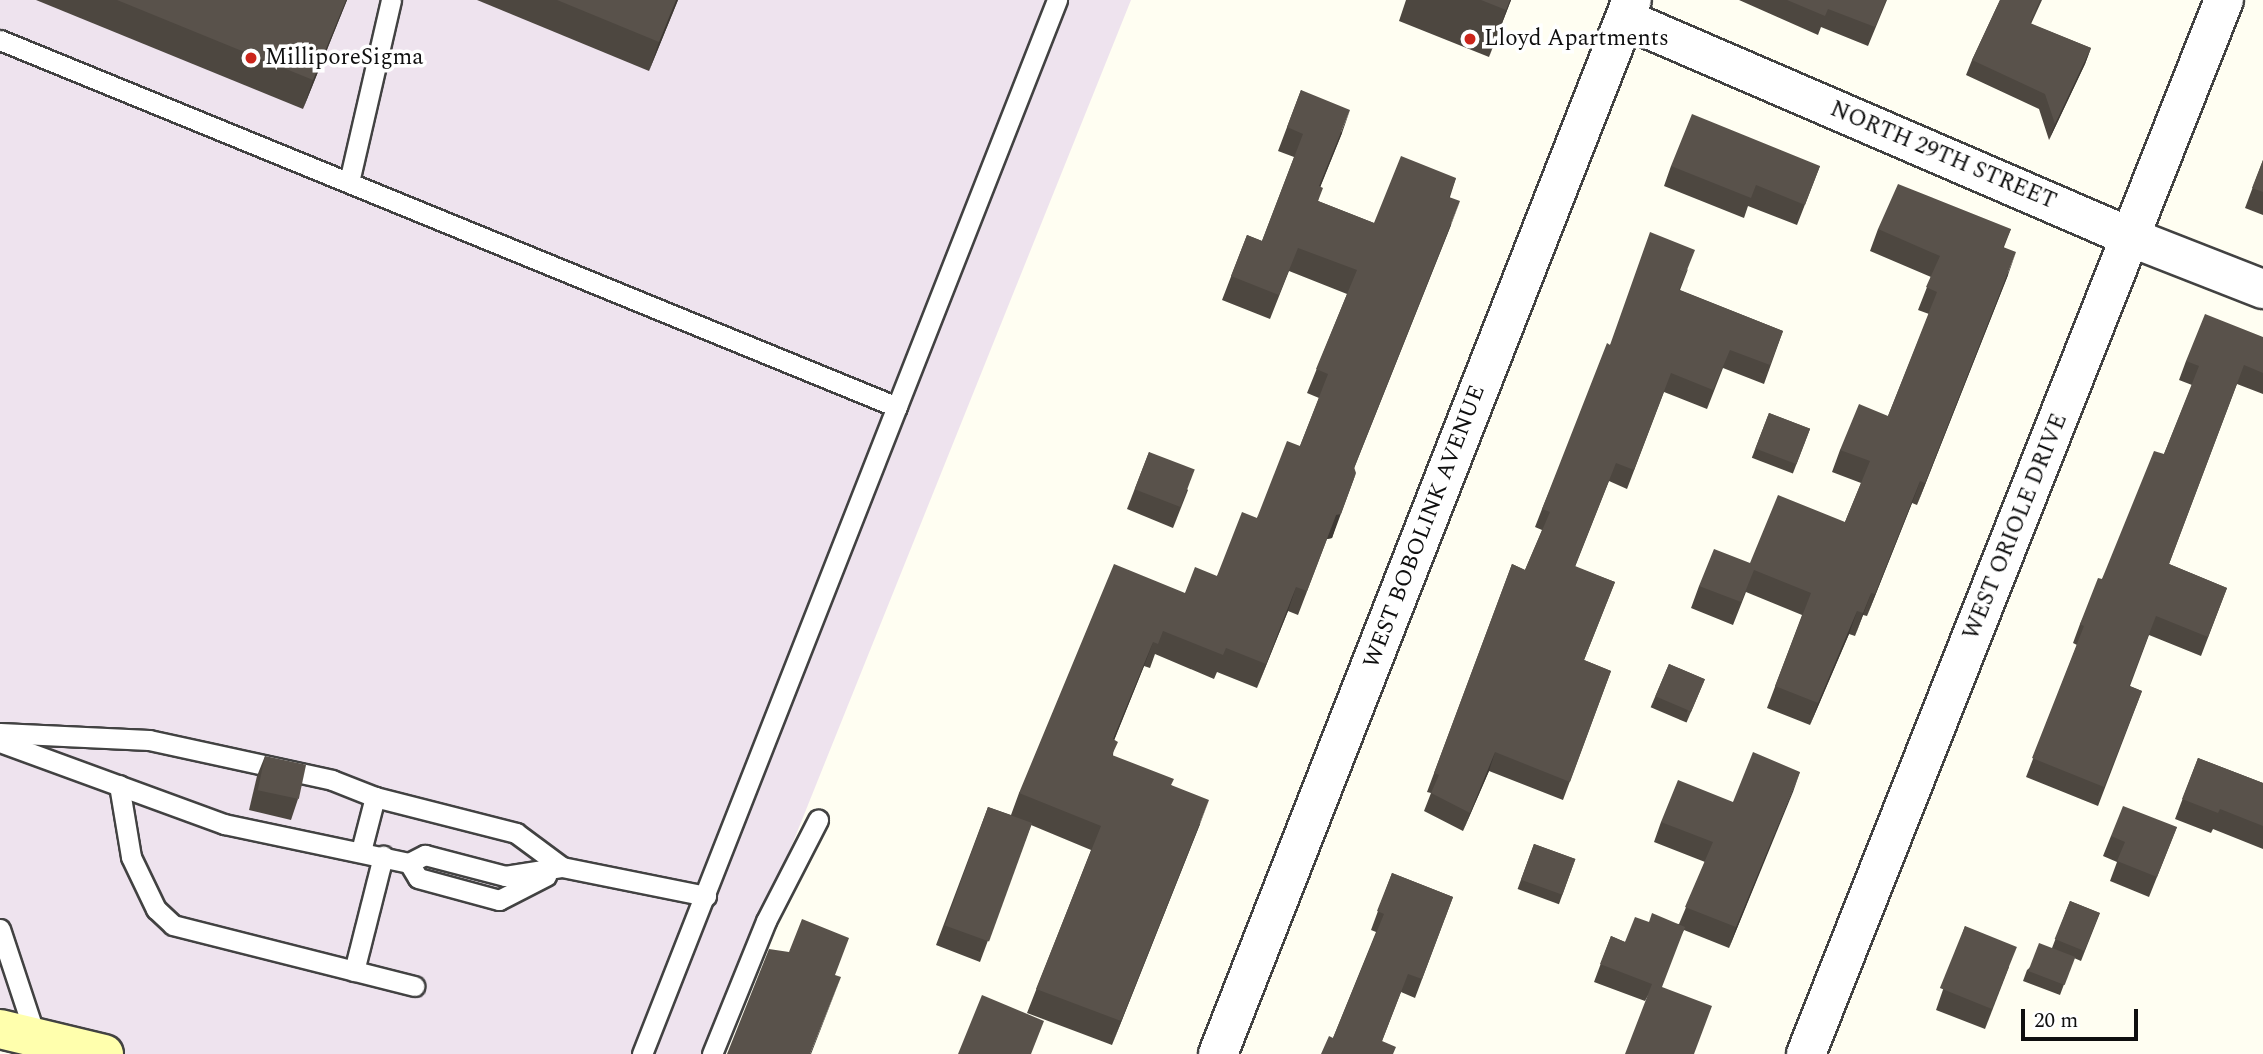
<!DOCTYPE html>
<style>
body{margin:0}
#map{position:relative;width:2263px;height:1054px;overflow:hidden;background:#fffef2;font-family:Spectral,serif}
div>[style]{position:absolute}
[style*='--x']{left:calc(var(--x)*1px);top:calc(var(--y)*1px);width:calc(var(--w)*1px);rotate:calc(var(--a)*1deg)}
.industrial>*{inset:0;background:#eee3ee}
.roads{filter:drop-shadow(2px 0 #424242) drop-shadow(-2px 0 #424242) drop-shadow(0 2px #424242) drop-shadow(0 -2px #424242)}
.lane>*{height:19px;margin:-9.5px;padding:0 9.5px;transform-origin:9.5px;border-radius:9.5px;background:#fff}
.street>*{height:38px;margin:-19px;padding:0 19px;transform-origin:19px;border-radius:19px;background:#fff}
.secondary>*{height:38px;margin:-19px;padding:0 19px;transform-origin:19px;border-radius:19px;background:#ffffad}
.wall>*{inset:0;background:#4d4740;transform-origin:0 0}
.shaded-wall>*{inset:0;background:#3e3934}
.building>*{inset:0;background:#59524b;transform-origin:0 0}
.dots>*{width:19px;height:19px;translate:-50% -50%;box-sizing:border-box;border:4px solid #fff;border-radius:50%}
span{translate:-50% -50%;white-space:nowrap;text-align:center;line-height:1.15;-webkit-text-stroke:7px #fff;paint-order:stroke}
.poi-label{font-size:23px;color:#0f0f0f}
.left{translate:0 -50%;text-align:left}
.street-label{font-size:23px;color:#0f0f0f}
.scale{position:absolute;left:2021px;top:1009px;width:117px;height:32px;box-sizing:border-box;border:4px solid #0f0f0f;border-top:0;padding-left:9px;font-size:21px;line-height:24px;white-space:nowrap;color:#0f0f0f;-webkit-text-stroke:5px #fff;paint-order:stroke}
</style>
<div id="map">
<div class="industrial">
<i style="clip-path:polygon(0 0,1131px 0,708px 1054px,104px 1054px,0 1029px)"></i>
</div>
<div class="roads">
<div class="lane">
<i style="--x:0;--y:40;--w:969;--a:22.25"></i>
<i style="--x:349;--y:182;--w:187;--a:-77"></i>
<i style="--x:0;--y:733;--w:149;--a:2.7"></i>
<i style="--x:149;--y:740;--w:187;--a:12.3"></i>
<i style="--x:332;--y:780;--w:46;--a:21.6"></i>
<i style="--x:375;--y:797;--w:146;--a:14.3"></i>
<i style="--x:516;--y:833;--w:57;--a:36.5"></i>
<i style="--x:0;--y:742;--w:239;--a:20.1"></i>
<i style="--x:224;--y:824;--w:189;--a:11.9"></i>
<i style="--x:409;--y:863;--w:18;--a:-27"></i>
<i style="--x:425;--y:855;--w:83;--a:14.7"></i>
<i style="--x:505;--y:876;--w:58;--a:-9"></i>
<i style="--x:562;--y:867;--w:147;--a:11.4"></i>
<i style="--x:119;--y:785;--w:73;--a:80.5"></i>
<i style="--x:131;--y:857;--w:58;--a:64.3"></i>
<i style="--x:156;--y:909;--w:23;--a:43"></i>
<i style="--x:173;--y:925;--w:249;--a:14.2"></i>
<i style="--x:361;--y:851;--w:56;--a:-75.5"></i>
<i style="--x:409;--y:863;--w:17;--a:59"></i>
<i style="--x:418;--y:878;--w:84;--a:15.2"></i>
<i style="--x:499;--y:900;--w:53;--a:-27.1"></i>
<i style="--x:0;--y:929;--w:115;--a:71.7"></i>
<i style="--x:354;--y:971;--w:119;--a:-75.8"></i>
<i style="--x:642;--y:1054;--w:1133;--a:-68.51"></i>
<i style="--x:712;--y:1054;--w:144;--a:-67.9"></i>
<i style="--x:766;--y:921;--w:114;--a:-62.8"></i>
</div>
<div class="street">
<i style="--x:1625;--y:19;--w:550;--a:23.35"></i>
<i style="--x:2130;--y:237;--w:143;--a:21.4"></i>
<i style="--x:1218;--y:1054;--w:1132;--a:-68.56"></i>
<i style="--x:1806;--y:1054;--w:1134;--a:-68.37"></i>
</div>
<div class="secondary">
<i style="--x:0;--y:1029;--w:107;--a:13.5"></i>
</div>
</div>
<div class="wall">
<i style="clip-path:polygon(36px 0,347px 0,303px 109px)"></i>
<i style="clip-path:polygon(477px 0,678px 0,649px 71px)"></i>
<i style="clip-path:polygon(1406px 0,1511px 0,1489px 57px,1399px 21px)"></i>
<i style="clip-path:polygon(1739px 0,1887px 0,1868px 46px,1821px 27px,1818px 35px)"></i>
<i style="clip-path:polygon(2000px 0,2042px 0,2031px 24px,2091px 48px,2085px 64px,2049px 140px,2039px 109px,1966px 75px,1972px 60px)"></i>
<i style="clip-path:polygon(1301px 90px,1342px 133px,1320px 187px,1318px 201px,1374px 223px,1456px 178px,1450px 197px,1451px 225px,1354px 468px,1332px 538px,1327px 539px,1298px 615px,1288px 611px,1257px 688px,1217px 672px,1214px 679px,1155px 654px,1150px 668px,1144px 666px,1114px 740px,1113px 756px,1171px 785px,1200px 824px,1112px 1045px,1027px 1013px,1091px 850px,1031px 825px,980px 962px,936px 945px,988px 807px,1011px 815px,1019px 793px,1185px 593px,1217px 576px,1257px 518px,1300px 446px,1319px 398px,1307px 393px,1347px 294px,1289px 271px,1270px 319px,1222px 300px,1247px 235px,1262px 241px,1294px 157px,1278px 151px)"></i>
<i style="clip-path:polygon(2263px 160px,2263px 215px,2245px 208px)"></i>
<i style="clip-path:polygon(1671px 166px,1820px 166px,1797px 225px,1748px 206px,1744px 218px,1664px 186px)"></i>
<i style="clip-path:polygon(1878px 229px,2011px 229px,2004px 247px,2008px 275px,1917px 505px,1912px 503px,1867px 616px,1863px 615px,1855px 636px,1849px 634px,1810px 725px,1767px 708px,1802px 615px,1746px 592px,1733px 625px,1691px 608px,1699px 586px,1845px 522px,1861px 483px,1832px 472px,1840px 450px,1888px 416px,1929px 314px,1918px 310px,1931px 277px,1870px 251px)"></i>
<i style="clip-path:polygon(1688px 269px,1680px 290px,1783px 331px,1764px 384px,1723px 368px,1707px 409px,1664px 392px,1627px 489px,1609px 481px,1575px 567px,1615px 582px,1584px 660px,1611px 671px,1563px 800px,1489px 771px,1463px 831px,1424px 811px,1431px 793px,1427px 792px,1512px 564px,1525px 570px,1542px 530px,1535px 527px,1542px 509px,1610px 345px)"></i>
<i style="clip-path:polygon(2263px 337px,2263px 394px,2237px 384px,2169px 564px,2227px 588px,2201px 656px,2149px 635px,2130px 686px,2142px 691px,2098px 806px,2026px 777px,2077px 645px,2073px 643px,2080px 624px,2164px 454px,2192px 385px,2179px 380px,2186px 361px)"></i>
<i style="left:1769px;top:413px;width:44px;height:48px;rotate:21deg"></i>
<i style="clip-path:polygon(1149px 452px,1188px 490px,1173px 528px,1127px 509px)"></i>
<i style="left:1669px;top:664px;width:39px;height:47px;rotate:23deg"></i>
<i style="clip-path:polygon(265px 756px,298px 799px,291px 820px,249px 810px,257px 776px)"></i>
<i style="clip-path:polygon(2198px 758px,2263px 783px,2263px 849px,2213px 829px,2211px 833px,2175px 819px)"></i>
<i style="clip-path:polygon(1800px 772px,1729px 948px,1684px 930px,1645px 1001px,1594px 982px,1611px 936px,1625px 942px,1649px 922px,1679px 924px,1705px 862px,1654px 842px,1661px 822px,1733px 802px)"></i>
<i style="clip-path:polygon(2177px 827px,2149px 897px,2110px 881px,2117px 862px,2103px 856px,2111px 836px)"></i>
<i style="left:1534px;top:844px;width:44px;height:48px;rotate:20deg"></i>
<i style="clip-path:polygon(1392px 873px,1453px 897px,1415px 998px,1401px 992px,1382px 1041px,1333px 1038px,1376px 932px,1371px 930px)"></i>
<i style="clip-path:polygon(2070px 901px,2100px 913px,2081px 961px,2074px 958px,2060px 995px,2023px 981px,2027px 970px,2052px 948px)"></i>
<i style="clip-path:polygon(1965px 926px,2009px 967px,1985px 1029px,1936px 1010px)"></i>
</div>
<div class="shaded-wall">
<i style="clip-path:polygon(346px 0,347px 0,303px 109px,313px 80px)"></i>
<i style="clip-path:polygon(676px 0,678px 0,649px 71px,659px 42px)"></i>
<i style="clip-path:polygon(1510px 0,1511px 0,1489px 57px)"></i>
<i style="clip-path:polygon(2091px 48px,2085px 64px,2049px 140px,2055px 124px)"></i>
<i style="clip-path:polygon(1350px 110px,1342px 133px,1311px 210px,1319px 186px)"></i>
<i style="clip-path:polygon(1460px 201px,1451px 225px,1345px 491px,1354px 467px)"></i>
<i style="clip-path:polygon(2016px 252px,2008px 275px,1917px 505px,1925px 483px)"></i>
<i style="clip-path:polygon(1356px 473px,1332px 538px,1327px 539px,1298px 615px,1336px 515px)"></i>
<i style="clip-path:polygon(1920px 481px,1912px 503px,1867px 616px,1875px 594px)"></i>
<i style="clip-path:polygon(1296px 587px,1288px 611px,1257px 688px,1266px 664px)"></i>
<i style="clip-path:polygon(1871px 593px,1863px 615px,1855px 636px,1863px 613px)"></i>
<i style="clip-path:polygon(1857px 611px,1849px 634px,1810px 725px,1818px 703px)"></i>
<i style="clip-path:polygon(1153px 642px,1144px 666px,1105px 763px,1113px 739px)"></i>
<i style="clip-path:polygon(1495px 752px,1489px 771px,1463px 831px,1470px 813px)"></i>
<i style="clip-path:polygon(1800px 772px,1793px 792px,1729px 948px,1736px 927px)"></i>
<i style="clip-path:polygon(1209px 800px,1200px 824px,1112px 1045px,1121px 1021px)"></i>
<i style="clip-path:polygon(841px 977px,811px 1054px,810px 1054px)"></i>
</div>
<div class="building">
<i style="clip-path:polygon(117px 0,346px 0,313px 80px)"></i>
<i style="clip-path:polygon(557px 0,676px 0,659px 42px)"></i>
<i style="clip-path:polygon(1481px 0,1510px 0,1506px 10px)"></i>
<i style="clip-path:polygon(1787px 0,1886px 0,1875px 27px,1828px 9px,1825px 16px)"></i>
<i style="clip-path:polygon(2000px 0,2040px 0,2030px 23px,2091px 48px,2055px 124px,2045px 94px,1972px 60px)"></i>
<i style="clip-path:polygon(1301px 90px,1350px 110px,1319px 186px,1323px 188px,1318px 201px,1374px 223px,1401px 156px,1456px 178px,1449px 197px,1460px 201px,1354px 467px,1356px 473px,1341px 514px,1336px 515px,1307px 591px,1296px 587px,1266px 664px,1226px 648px,1223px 655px,1163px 631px,1158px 644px,1153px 642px,1113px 739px,1118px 742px,1112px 755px,1174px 779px,1171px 785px,1209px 800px,1121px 1021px,1036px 989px,1101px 826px,1019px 793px,1114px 564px,1185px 593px,1195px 567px,1217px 576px,1242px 512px,1257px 518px,1287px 441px,1300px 446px,1328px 374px,1316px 369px,1357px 270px,1298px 248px,1279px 295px,1231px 276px,1247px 235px,1262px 241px,1303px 134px,1287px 127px)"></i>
<i style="clip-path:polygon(1692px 114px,1820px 166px,1805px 205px,1756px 185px,1751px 198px,1671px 166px)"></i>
<i style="clip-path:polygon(2263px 160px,2263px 192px,2252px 188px)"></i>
<i style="clip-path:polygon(1898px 184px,2011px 229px,2003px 247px,2016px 252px,1925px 483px,1920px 481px,1875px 594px,1871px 593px,1863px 613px,1857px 611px,1818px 703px,1775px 686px,1811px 593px,1754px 570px,1741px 602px,1699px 586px,1714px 549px,1750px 563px,1778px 495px,1845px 522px,1870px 461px,1840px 450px,1859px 404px,1888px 416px,1937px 292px,1926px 287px,1940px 256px,1878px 229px)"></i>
<i style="clip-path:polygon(1650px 232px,1695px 250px,1679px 290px,1783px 331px,1770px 365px,1730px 350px,1713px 390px,1671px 373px,1634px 470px,1616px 463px,1575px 566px,1615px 582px,1584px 660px,1611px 671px,1570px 782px,1495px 752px,1470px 813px,1431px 793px,1439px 775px,1434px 773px,1512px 564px,1525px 570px,1550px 512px,1542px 509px,1607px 343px,1610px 345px)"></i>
<i style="clip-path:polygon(2205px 314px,2263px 337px,2263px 373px,2244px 365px,2169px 564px,2227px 588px,2208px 637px,2156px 616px,2129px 686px,2142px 691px,2104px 787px,2032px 758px,2084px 626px,2080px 624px,2098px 578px,2102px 579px,2154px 451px,2164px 454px,2199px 366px,2186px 361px)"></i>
<i style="left:1769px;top:413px;width:44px;height:38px;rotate:21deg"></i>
<i style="left:1149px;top:452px;width:49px;height:40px;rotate:21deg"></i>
<i style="left:1669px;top:664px;width:39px;height:35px;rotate:23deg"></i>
<i style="clip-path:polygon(1753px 752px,1800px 772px,1736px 927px,1685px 907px,1713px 842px,1661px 822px,1678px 780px,1733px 802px)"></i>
<i style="left:265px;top:756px;width:42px;height:35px;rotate:12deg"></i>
<i style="clip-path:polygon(2198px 758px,2263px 783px,2263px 826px,2220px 809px,2218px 813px,2182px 799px)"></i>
<i style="clip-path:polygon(2123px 806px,2177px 827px,2157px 877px,2117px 861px,2125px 842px,2111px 836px)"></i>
<i style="left:988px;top:807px;width:47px;height:126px;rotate:20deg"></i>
<i style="left:1534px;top:844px;width:44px;height:38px;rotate:20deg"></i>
<i style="clip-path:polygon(1392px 873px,1453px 897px,1422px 979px,1408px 974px,1382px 1041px,1396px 1047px,1393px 1054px,1321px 1054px,1329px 1036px,1333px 1038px,1384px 914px,1377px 911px)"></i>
<i style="left:2070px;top:901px;width:32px;height:41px;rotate:22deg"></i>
<i style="clip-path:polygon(1652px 913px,1685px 927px,1662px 987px,1712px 1006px,1694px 1054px,1625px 1054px,1652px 984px,1600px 964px,1611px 936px,1625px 942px,1635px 917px,1649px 922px)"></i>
<i style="clip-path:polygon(802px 919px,849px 938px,835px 975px,841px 977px,810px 1054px,727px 1054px,769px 949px,789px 952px)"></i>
<i style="left:1965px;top:926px;width:56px;height:67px;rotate:22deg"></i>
<i style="left:2039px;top:943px;width:39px;height:30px;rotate:21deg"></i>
<i style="clip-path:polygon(982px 995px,1044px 1021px,1031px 1054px,958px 1054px)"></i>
</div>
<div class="dots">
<i style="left:1470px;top:39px;background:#cb251b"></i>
<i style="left:251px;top:58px;background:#cb251b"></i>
</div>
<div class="poi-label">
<span class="left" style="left:1484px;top:39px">Lloyd Apartments</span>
<span class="left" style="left:265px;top:58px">MilliporeSigma</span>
</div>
<div class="street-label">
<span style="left:1943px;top:156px;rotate:23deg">NORTH 29TH STREET</span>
<span style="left:1425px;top:527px;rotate:-69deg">WEST BOBOLINK AVENUE</span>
<span style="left:2016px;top:527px;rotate:-68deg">WEST ORIOLE DRIVE</span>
</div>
<div class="scale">20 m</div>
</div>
